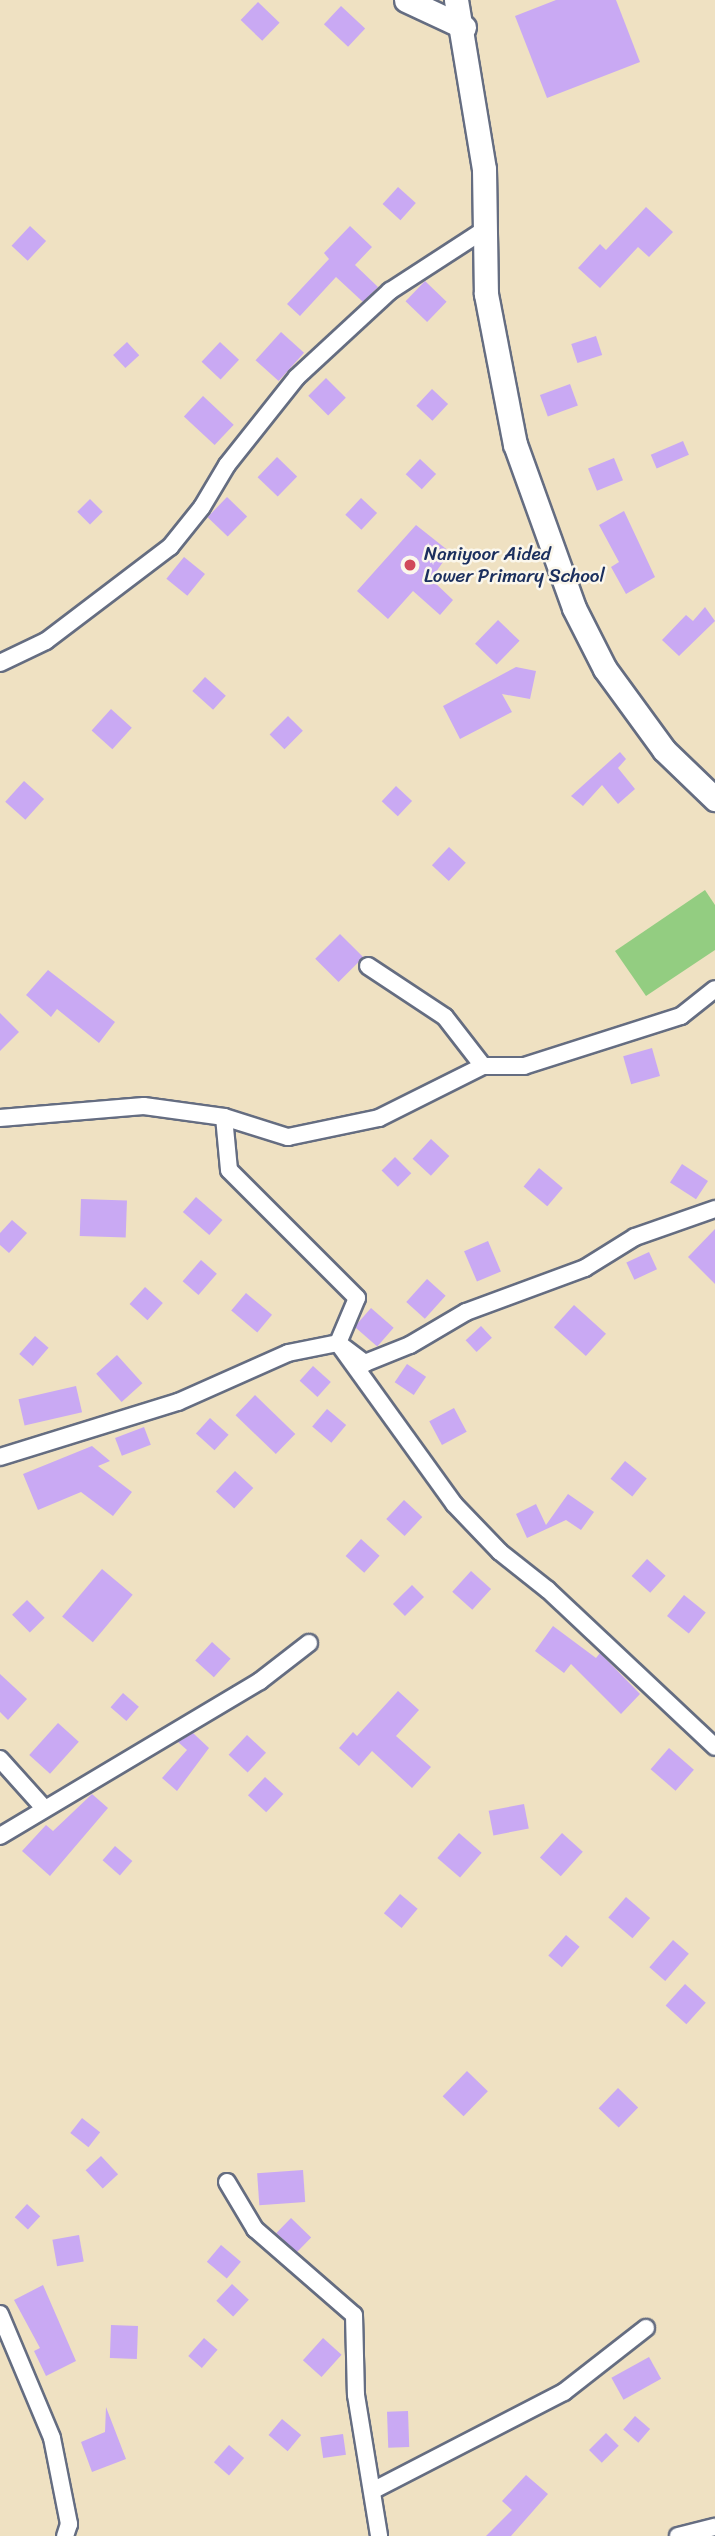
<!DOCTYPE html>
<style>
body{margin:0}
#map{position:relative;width:715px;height:2536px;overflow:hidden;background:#efe1c2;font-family:Sriracha,sans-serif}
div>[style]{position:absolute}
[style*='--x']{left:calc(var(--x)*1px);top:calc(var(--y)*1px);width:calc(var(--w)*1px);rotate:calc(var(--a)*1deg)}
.green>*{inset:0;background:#93cd81}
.building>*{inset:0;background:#c9a9f3;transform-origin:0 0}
.roads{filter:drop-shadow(2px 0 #656d81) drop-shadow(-2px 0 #656d81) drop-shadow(0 2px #656d81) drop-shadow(0 -2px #656d81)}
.street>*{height:16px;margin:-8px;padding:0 8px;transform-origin:8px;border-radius:8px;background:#fff}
.secondary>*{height:23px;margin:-11.5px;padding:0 11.5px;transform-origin:11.5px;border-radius:11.5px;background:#fff}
.dots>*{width:19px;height:19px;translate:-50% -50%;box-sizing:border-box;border:4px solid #fbf7ec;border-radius:50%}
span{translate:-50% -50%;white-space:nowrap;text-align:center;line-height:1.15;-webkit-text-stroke:5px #fbf7ec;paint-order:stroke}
.poi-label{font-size:19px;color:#1b2f5e}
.left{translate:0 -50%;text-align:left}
</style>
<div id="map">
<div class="green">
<i style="clip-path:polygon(705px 890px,715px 905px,715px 950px,646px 996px,615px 951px)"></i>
</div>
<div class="building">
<i style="clip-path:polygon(556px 0,616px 0,640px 62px,547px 98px,515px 16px)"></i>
<i style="left:258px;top:2px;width:30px;height:25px;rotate:44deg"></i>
<i style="left:341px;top:6px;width:33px;height:25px;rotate:43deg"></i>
<i style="left:398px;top:187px;width:24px;height:23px;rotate:42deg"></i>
<i style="clip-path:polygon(646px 207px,673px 232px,649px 257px,638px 247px,600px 288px,578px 268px,600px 244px,606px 250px)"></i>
<i style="left:30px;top:226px;width:22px;height:27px;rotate:43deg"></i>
<i style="clip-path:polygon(350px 226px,372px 247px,355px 265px,378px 287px,363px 302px,336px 277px,300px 316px,287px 304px,329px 259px,324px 253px)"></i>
<i style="left:425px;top:281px;width:30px;height:28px;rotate:44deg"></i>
<i style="left:281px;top:332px;width:31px;height:38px;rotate:42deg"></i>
<i style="left:596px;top:336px;width:20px;height:26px;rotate:72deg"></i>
<i style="left:127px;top:342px;width:18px;height:19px;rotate:47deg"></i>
<i style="left:220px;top:342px;width:26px;height:27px;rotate:43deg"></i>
<i style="left:326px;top:378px;width:28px;height:25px;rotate:45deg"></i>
<i style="left:570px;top:384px;width:23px;height:32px;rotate:70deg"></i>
<i style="left:432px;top:389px;width:22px;height:23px;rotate:43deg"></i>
<i style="left:203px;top:396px;width:42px;height:28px;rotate:43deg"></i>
<i style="left:683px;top:441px;width:15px;height:35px;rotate:67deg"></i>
<i style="left:277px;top:457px;width:28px;height:28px;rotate:44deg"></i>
<i style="left:614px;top:458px;width:24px;height:28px;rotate:68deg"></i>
<i style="left:420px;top:459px;width:22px;height:21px;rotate:43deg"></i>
<i style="left:227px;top:497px;width:28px;height:28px;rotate:44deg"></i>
<i style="left:361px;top:498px;width:22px;height:23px;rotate:43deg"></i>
<i style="left:90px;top:499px;width:18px;height:18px;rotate:45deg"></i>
<i style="clip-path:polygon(624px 511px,655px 577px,626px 594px,611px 567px,619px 562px,599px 525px)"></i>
<i style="clip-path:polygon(416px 525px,450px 552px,431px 579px,453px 600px,440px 615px,413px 591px,388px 619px,357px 591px)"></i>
<i style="left:184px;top:557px;width:27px;height:28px;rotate:39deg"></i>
<i style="clip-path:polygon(705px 607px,715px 621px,679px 656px,662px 640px,686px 615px,693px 621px)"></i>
<i style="left:498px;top:620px;width:30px;height:33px;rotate:44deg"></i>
<i style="clip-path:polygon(516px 667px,536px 671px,530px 699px,502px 694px,512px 712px,460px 739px,443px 706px)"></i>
<i style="left:205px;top:677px;width:28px;height:19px;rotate:42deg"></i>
<i style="left:111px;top:709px;width:28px;height:29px;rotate:42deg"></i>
<i style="left:288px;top:716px;width:21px;height:26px;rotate:45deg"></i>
<i style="clip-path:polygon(620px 752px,626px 759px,618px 768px,635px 789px,618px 804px,602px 785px,583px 806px,571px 796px)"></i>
<i style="left:24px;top:781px;width:27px;height:28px;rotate:42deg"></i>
<i style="left:396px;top:786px;width:22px;height:21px;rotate:43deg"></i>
<i style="left:449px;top:847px;width:23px;height:25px;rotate:43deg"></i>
<i style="left:340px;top:934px;width:33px;height:35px;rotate:45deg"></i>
<i style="clip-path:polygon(48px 970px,115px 1022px,99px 1043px,57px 1009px,51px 1017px,26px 995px)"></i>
<i style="clip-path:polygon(0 1013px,19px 1032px,0 1051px)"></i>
<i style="left:652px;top:1048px;width:29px;height:30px;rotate:74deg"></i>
<i style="left:431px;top:1139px;width:25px;height:27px;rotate:43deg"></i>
<i style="left:395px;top:1157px;width:23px;height:19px;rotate:45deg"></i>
<i style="left:682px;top:1164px;width:31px;height:22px;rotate:33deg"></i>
<i style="left:539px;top:1168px;width:31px;height:24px;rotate:40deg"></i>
<i style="left:196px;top:1197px;width:35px;height:20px;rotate:41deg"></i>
<i style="left:81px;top:1199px;width:46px;height:37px;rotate:2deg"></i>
<i style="clip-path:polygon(12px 1220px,27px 1233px,9px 1253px,0 1245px,0 1233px)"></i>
<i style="clip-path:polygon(715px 1229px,715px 1284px,688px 1257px)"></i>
<i style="left:488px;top:1241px;width:33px;height:26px;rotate:67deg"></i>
<i style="left:649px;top:1252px;width:19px;height:25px;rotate:65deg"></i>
<i style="left:201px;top:1260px;width:21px;height:28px;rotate:41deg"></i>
<i style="left:427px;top:1279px;width:25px;height:31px;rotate:42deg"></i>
<i style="left:145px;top:1287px;width:24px;height:23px;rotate:42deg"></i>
<i style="left:246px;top:1293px;width:34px;height:23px;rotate:40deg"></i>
<i style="left:574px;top:1305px;width:43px;height:30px;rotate:42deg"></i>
<i style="left:371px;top:1308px;width:30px;height:25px;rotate:41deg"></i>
<i style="left:481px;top:1326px;width:16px;height:21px;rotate:47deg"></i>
<i style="left:35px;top:1336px;width:18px;height:24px;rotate:41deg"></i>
<i style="left:117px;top:1355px;width:38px;height:28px;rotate:48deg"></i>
<i style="left:407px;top:1364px;width:23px;height:22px;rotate:34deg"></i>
<i style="left:313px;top:1366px;width:24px;height:20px;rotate:42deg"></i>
<i style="left:76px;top:1386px;width:27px;height:59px;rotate:77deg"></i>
<i style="left:255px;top:1395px;width:56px;height:28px;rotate:44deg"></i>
<i style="left:454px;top:1408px;width:27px;height:28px;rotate:62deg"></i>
<i style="left:327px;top:1409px;width:25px;height:23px;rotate:40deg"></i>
<i style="left:210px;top:1418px;width:25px;height:21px;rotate:42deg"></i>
<i style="left:144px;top:1427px;width:19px;height:31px;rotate:69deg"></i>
<i style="clip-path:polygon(92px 1446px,110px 1461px,98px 1466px,132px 1492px,113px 1516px,81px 1492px,38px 1510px,23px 1474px)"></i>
<i style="left:625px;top:1461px;width:28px;height:23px;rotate:39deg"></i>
<i style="left:235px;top:1471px;width:25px;height:28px;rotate:43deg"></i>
<i style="clip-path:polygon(568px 1494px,594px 1512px,581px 1530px,566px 1520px,527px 1538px,516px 1514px,536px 1504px,546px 1525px)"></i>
<i style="left:404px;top:1500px;width:25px;height:26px;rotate:43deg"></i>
<i style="left:361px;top:1539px;width:25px;height:23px;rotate:42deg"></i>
<i style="left:647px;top:1559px;width:25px;height:23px;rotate:42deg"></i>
<i style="left:102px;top:1569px;width:40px;height:62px;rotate:40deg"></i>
<i style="left:471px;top:1571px;width:27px;height:28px;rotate:42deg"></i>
<i style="left:412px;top:1585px;width:17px;height:27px;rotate:45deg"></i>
<i style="left:684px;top:1595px;width:28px;height:27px;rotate:39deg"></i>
<i style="left:27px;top:1600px;width:25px;height:21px;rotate:45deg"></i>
<i style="clip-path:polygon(553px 1626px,596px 1658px,600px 1653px,640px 1694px,621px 1714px,571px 1664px,564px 1673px,535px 1651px)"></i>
<i style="left:212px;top:1642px;width:25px;height:25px;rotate:42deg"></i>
<i style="clip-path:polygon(0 1674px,27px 1699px,8px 1720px,0 1712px)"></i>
<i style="clip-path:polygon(398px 1691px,419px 1710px,396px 1736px,431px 1767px,412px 1788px,372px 1751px,359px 1766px,339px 1748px,353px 1732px,357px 1736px)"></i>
<i style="left:123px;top:1693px;width:21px;height:19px;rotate:41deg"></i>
<i style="left:58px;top:1723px;width:28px;height:43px;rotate:42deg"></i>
<i style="clip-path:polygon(193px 1733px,209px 1748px,177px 1791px,162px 1778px,187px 1750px,178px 1742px)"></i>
<i style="left:247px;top:1735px;width:26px;height:27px;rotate:43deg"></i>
<i style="left:669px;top:1748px;width:33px;height:28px;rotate:41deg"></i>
<i style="left:265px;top:1777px;width:25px;height:25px;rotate:43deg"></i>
<i style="clip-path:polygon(92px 1794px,108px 1808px,50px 1876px,22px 1851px,46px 1825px,53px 1831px)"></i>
<i style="left:524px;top:1804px;width:25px;height:36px;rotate:79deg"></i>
<i style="left:459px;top:1833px;width:30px;height:33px;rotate:41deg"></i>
<i style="left:562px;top:1833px;width:28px;height:33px;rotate:42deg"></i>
<i style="left:115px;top:1846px;width:23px;height:19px;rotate:41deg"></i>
<i style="left:400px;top:1894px;width:23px;height:25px;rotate:40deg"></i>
<i style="left:626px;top:1897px;width:32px;height:27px;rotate:41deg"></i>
<i style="left:566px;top:1935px;width:18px;height:27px;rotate:41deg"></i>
<i style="left:673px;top:1940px;width:21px;height:36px;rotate:41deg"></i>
<i style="left:685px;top:1984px;width:28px;height:29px;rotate:42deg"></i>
<i style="left:467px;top:2071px;width:29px;height:35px;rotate:44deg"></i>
<i style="left:618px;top:2088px;width:28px;height:28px;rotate:44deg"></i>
<i style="left:82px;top:2118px;width:23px;height:19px;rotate:38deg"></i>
<i style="left:101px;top:2156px;width:25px;height:21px;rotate:47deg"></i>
<i style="left:303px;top:2170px;width:32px;height:46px;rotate:86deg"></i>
<i style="left:27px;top:2204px;width:18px;height:18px;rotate:43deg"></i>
<i style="left:291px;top:2218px;width:28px;height:21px;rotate:44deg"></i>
<i style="left:79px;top:2235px;width:27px;height:27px;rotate:80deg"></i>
<i style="left:221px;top:2245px;width:26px;height:22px;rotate:40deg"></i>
<i style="left:232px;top:2284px;width:23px;height:23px;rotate:43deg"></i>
<i style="clip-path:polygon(43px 2285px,76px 2361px,46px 2376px,34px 2351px,40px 2348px,14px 2300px)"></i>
<i style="left:111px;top:2325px;width:27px;height:33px;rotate:2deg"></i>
<i style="left:204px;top:2338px;width:18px;height:24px;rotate:41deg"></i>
<i style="left:323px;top:2338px;width:25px;height:30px;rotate:42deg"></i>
<i style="left:649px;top:2357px;width:25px;height:43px;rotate:61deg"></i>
<i style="clip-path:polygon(106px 2407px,126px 2459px,92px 2472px,81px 2442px,105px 2432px)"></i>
<i style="left:408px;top:2411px;width:36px;height:21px;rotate:88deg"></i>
<i style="left:635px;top:2416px;width:20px;height:18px;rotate:41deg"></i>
<i style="left:282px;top:2419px;width:25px;height:21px;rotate:40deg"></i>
<i style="left:606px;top:2433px;width:18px;height:24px;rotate:45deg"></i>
<i style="left:343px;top:2434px;width:21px;height:23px;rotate:82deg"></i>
<i style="left:229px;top:2445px;width:20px;height:23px;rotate:41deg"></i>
<i style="clip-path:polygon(526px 2475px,548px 2494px,511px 2536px,486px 2536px,512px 2510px,502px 2501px)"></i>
</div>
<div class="roads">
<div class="street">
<i style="--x:0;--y:663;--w:51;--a:-25.6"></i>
<i style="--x:46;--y:641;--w:156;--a:-37.2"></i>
<i style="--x:170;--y:547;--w:51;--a:-51.3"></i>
<i style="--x:202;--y:507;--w:49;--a:-59.2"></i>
<i style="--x:227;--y:465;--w:112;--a:-51.5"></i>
<i style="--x:297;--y:377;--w:127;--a:-42.8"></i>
<i style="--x:390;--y:291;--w:116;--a:-33"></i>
<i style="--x:368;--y:966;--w:92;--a:33.5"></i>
<i style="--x:445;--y:1017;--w:62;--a:52.2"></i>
<i style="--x:224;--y:1117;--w:53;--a:84.6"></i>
<i style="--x:229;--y:1170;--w:181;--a:45"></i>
<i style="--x:357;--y:1298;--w:49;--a:112.9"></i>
<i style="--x:338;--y:1343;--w:198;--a:54.2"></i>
<i style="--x:454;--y:1504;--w:66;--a:46.2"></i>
<i style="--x:500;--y:1552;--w:61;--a:38.4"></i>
<i style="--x:548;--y:1590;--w:229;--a:43.2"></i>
<i style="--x:0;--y:1118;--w:144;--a:-4.8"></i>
<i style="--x:144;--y:1106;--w:81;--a:7.8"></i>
<i style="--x:224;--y:1117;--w:67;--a:17.4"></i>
<i style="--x:288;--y:1137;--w:93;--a:-11.8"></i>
<i style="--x:379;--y:1118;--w:116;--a:-26.6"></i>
<i style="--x:483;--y:1066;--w:41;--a:0"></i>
<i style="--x:524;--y:1066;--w:165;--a:-17.7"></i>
<i style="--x:681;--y:1016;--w:43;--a:-38.5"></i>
<i style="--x:0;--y:1457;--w:186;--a:-17.2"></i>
<i style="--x:178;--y:1402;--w:120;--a:-24"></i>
<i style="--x:288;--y:1353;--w:51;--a:-11.3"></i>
<i style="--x:338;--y:1343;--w:34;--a:37"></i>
<i style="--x:365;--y:1363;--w:48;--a:-21.8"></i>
<i style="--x:410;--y:1345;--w:65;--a:-30.5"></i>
<i style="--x:466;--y:1312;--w:127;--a:-20.3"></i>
<i style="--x:585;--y:1268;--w:59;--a:-31.8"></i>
<i style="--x:635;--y:1237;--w:85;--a:-19.3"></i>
<i style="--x:0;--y:1759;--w:66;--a:48.1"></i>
<i style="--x:0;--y:1836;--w:303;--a:-30.8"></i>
<i style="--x:260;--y:1681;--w:62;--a:-37.8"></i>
<i style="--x:227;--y:2182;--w:55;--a:59.2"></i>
<i style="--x:255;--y:2229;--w:131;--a:41"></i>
<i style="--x:354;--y:2315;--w:80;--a:88.6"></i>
<i style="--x:356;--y:2395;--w:143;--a:80.7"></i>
<i style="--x:0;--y:2314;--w:134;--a:67.2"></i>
<i style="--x:52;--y:2438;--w:88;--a:78.8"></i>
<i style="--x:69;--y:2524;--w:13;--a:108"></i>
<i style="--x:374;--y:2490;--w:214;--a:-27.3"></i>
<i style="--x:564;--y:2392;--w:104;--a:-38"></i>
<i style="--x:678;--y:2536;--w:38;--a:-14"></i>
</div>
<div class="secondary">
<i style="--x:406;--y:0;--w:64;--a:25"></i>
<i style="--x:456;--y:0;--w:171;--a:80.6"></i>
<i style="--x:484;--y:169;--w:125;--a:89.1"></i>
<i style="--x:486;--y:294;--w:153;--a:79.1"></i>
<i style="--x:515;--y:444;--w:174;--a:70.2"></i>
<i style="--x:574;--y:608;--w:68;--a:63.1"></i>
<i style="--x:605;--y:669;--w:100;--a:53.9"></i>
<i style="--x:664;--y:750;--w:71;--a:43.9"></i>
</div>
</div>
<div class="dots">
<i style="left:410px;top:565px;background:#d1495b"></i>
</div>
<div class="poi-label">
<span class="left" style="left:424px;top:565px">Naniyoor Aided<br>Lower Primary School</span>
</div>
</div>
